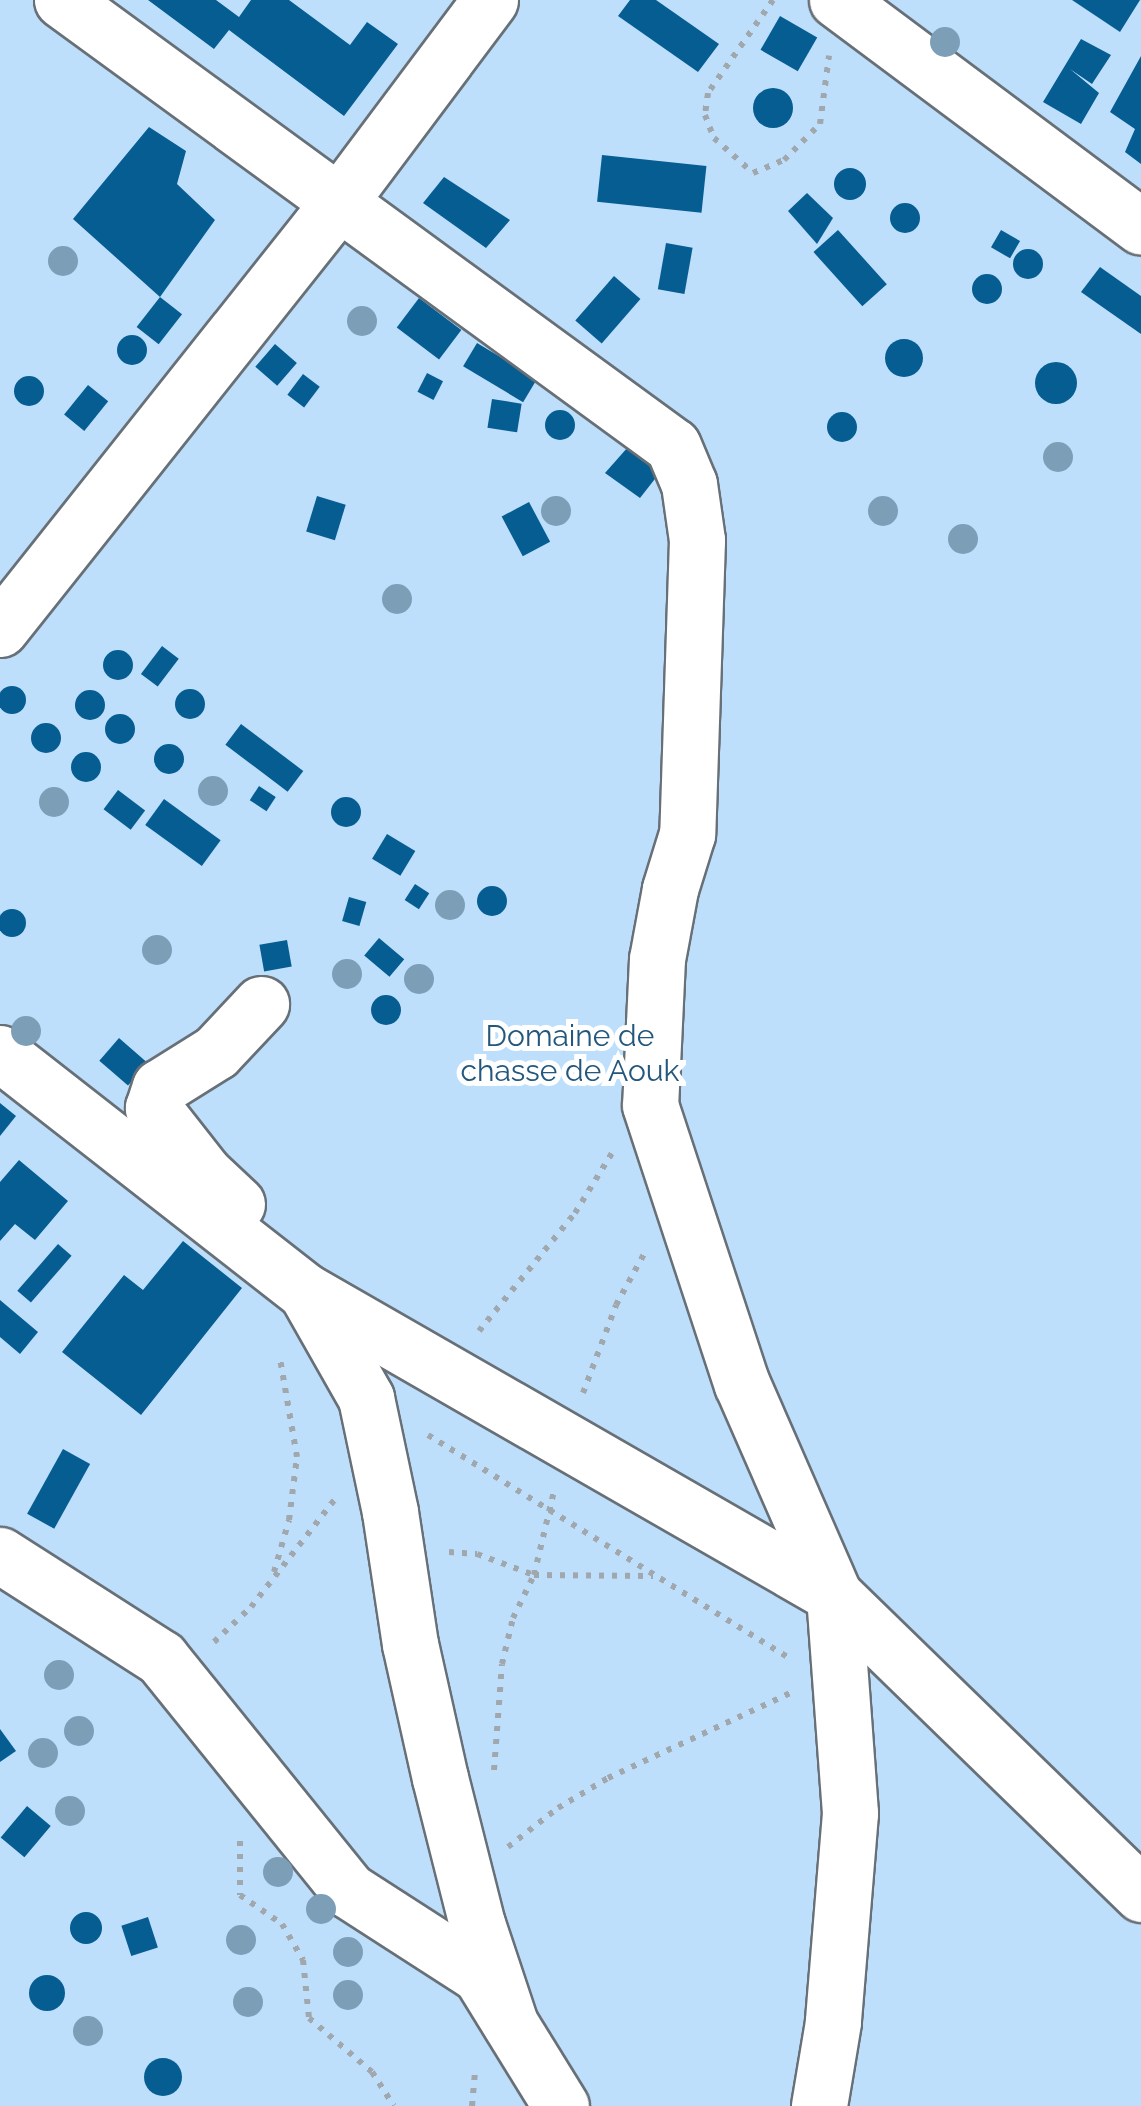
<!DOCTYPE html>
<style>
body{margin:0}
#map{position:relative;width:1141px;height:2106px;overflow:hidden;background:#ecf5fd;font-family:Raleway,sans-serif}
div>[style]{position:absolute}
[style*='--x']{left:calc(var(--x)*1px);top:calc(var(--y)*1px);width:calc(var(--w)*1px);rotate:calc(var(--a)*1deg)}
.green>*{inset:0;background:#bedffc;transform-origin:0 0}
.building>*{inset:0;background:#065d91;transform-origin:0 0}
.round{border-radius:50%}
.path>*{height:6px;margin-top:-3px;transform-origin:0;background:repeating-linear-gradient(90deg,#a0a7ad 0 5px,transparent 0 13px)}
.roads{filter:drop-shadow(2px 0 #687077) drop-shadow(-2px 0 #687077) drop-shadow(0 2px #687077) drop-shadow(0 -2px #687077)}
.minor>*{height:55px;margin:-27.5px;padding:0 27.5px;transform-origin:27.5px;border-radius:27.5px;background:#fff}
.trees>*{width:30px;height:30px;margin:-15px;border-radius:50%;background:#7d9eb7}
span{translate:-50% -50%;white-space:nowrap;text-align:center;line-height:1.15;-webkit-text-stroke:10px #fff;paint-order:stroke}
.park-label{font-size:30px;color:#23577e}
</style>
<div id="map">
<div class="green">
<i style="left:0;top:0;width:1141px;height:2106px"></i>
</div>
<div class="building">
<i style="clip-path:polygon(148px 0,216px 0,239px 17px,251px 0,289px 0,350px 45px,367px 22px,398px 44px,344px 116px,229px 30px,214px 49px)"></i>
<i style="clip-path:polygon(630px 0,656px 0,719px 44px,698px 72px,618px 16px)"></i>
<i style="clip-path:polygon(1072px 0,1140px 0,1120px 32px)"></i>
<i style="left:780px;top:16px;width:43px;height:39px;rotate:30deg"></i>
<i style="clip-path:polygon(1081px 39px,1111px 55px,1092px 84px,1070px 69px,1099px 93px,1081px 124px,1043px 102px)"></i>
<i style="clip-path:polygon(1141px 56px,1141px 164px,1125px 152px,1135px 129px,1110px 112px)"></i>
<i class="round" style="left:753px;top:88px;width:40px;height:40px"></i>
<i style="clip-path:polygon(149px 127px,186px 151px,177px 184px,215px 220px,160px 297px,73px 219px)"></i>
<i style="left:602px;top:155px;width:105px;height:47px;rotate:6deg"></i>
<i class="round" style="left:834px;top:168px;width:32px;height:32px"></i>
<i style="clip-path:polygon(444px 177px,510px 220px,486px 248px,423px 203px)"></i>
<i style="clip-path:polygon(807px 193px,833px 218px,817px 244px,788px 211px)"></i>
<i class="round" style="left:890px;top:203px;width:30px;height:30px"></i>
<i style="left:838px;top:230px;width:73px;height:33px;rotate:48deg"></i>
<i style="left:1001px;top:230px;width:22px;height:20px;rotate:30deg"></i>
<i style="left:666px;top:243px;width:27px;height:47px;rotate:10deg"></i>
<i class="round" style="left:1013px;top:249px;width:30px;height:30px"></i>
<i style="clip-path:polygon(1100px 267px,1141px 296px,1141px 334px,1081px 292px)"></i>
<i class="round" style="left:972px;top:274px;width:30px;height:30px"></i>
<i style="left:614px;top:276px;width:35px;height:59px;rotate:41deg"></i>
<i style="left:160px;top:297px;width:28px;height:38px;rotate:38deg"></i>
<i style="left:419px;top:298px;width:53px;height:37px;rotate:37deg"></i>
<i class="round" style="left:117px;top:335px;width:30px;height:30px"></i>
<i class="round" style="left:885px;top:339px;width:38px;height:38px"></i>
<i style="left:477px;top:343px;width:70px;height:27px;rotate:31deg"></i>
<i style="left:275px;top:344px;width:29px;height:30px;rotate:41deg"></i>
<i class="round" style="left:1035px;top:362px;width:42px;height:42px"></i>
<i style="left:427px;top:373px;width:18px;height:21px;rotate:27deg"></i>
<i style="left:303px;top:374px;width:21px;height:26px;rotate:37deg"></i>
<i class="round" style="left:14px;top:376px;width:30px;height:30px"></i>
<i style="left:88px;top:385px;width:26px;height:38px;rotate:39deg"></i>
<i style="left:492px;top:399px;width:30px;height:29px;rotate:9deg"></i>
<i class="round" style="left:545px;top:410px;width:30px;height:30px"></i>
<i class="round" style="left:827px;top:412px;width:30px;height:30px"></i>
<i style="clip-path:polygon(628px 447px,665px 466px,640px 498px,605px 473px)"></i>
<i style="left:317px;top:496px;width:30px;height:37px;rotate:17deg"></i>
<i style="left:529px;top:502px;width:45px;height:31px;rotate:62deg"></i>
<i style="left:162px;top:646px;width:21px;height:35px;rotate:37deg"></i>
<i class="round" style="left:103px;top:650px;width:30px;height:30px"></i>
<i class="round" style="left:-2px;top:686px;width:28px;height:28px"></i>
<i class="round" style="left:175px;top:689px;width:30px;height:30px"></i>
<i class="round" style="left:75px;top:690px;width:30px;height:30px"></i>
<i class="round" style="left:105px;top:714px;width:30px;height:30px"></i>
<i class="round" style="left:31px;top:723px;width:30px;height:30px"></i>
<i style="left:241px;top:724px;width:78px;height:26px;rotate:37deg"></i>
<i class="round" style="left:154px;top:744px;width:30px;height:30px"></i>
<i class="round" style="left:71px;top:752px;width:30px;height:30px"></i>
<i style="left:259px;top:786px;width:20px;height:17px;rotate:33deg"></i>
<i style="left:118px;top:790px;width:34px;height:24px;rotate:37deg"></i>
<i class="round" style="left:331px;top:797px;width:30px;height:30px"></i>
<i style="left:164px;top:799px;width:70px;height:32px;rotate:36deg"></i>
<i style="left:387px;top:834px;width:33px;height:29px;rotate:31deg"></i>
<i style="left:415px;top:884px;width:17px;height:19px;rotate:33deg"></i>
<i class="round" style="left:477px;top:886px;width:30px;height:30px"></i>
<i style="left:349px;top:897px;width:18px;height:25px;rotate:16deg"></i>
<i class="round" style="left:-2px;top:909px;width:28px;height:28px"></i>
<i style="left:379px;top:938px;width:33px;height:23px;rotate:40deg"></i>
<i style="left:287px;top:940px;width:27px;height:28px;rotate:80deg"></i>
<i class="round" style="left:371px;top:995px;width:30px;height:30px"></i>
<i style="left:119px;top:1038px;width:38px;height:30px;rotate:41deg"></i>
<i style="clip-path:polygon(0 1103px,16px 1116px,0 1136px)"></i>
<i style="clip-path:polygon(19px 1160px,68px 1201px,35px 1240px,15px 1224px,0 1241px,0 1182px)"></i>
<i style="clip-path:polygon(183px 1241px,242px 1288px,141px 1415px,62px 1352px,124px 1275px,143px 1290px)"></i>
<i style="left:58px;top:1244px;width:18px;height:62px;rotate:41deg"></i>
<i style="clip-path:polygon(0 1300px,38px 1332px,20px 1354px,0 1337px)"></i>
<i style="left:63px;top:1449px;width:31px;height:74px;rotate:29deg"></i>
<i style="clip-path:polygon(0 1729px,16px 1751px,0 1762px)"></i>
<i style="left:27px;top:1806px;width:31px;height:41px;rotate:40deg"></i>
<i class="round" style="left:70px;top:1912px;width:32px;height:32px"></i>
<i style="left:148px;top:1917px;width:32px;height:28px;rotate:72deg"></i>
<i class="round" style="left:29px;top:1975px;width:36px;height:36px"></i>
<i class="round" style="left:144px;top:2058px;width:38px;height:38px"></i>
</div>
<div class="path">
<i style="--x:773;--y:0;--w:113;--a:125"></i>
<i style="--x:708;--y:93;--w:22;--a:98"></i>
<i style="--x:705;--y:115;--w:25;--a:69"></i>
<i style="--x:714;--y:138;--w:52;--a:41.9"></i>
<i style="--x:753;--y:173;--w:34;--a:-23"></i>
<i style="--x:784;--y:160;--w:51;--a:-45"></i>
<i style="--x:820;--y:124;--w:69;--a:-82.5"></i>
<i style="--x:479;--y:1331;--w:152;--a:-50.9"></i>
<i style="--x:575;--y:1213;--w:70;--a:-58.3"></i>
<i style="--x:583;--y:1393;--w:94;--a:-69.4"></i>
<i style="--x:616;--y:1305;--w:58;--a:-61.2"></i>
<i style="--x:428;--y:1435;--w:423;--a:31.7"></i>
<i style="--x:449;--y:1552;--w:28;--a:4"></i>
<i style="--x:477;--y:1554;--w:61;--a:20.2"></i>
<i style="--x:534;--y:1575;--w:119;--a:0.5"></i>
<i style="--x:274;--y:1572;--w:54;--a:-73.9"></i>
<i style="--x:289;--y:1520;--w:64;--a:-82.8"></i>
<i style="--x:297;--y:1457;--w:99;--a:-99.8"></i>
<i style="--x:214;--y:1642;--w:51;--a:-43.4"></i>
<i style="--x:251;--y:1607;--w:137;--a:-52.1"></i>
<i style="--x:494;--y:1770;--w:106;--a:-85.7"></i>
<i style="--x:502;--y:1664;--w:47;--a:-76.6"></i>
<i style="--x:513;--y:1618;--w:48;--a:-64"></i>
<i style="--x:534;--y:1575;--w:86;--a:-76.6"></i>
<i style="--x:240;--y:1841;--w:54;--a:90"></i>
<i style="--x:240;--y:1895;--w:51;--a:34.6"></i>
<i style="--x:282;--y:1924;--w:42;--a:59.7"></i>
<i style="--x:303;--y:1960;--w:58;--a:84.1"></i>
<i style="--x:309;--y:2018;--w:83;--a:40.6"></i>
<i style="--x:372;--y:2072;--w:40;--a:57.1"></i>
<i style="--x:508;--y:1847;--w:63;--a:-38"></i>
<i style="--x:558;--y:1808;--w:58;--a:-31"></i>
<i style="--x:608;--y:1778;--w:201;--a:-25"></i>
<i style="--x:472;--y:2106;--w:37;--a:-85"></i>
</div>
<div class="roads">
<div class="minor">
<i style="--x:62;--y:0;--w:756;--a:36.13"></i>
<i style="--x:673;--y:446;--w:41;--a:67.2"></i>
<i style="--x:689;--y:484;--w:57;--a:81.9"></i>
<i style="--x:697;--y:540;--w:294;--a:91.9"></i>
<i style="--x:687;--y:834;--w:58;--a:107.2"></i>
<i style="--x:670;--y:889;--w:71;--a:100.5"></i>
<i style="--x:657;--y:959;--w:146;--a:92.7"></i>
<i style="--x:650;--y:1105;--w:294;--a:71.8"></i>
<i style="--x:742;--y:1384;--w:230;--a:66.4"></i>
<i style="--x:834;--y:1595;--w:219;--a:85.8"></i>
<i style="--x:850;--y:1813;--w:210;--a:94.7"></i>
<i style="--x:833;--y:2022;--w:85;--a:99.5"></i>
<i style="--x:837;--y:0;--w:379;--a:36.7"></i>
<i style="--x:0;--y:629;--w:545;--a:-51.55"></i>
<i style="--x:339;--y:202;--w:252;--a:-53.2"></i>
<i style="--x:0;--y:1053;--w:387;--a:38"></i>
<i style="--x:305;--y:1291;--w:610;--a:29.88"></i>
<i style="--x:834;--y:1595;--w:429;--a:44.2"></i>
<i style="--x:237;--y:1204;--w:45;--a:-136.8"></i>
<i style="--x:204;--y:1173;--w:83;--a:-128.1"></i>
<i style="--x:153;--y:1108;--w:22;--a:-72"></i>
<i style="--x:160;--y:1087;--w:66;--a:-32"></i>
<i style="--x:216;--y:1052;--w:66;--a:-46.8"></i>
<i style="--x:307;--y:1294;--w:120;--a:60.4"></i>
<i style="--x:366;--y:1398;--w:116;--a:78.1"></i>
<i style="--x:390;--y:1512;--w:134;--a:81.4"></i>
<i style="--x:410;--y:1644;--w:137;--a:77.4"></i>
<i style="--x:440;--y:1778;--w:151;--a:75.8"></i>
<i style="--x:477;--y:1924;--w:104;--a:71.6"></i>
<i style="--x:0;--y:1555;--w:191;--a:32.6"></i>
<i style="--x:161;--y:1658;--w:298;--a:51.1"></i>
<i style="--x:348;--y:1890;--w:157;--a:32.8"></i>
<i style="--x:480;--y:1975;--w:154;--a:58.3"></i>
</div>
</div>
<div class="trees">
<i style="left:945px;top:42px"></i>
<i style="left:63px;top:261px"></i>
<i style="left:362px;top:321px"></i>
<i style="left:1058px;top:457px"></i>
<i style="left:556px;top:511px"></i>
<i style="left:883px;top:511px"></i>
<i style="left:963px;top:539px"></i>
<i style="left:397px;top:599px"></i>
<i style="left:213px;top:791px"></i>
<i style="left:54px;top:802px"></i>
<i style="left:450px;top:905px"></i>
<i style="left:157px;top:950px"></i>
<i style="left:347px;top:974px"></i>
<i style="left:419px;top:979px"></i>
<i style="left:26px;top:1031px"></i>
<i style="left:59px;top:1675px"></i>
<i style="left:79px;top:1731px"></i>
<i style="left:43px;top:1753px"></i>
<i style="left:70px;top:1811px"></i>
<i style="left:278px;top:1872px"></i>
<i style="left:321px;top:1909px"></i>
<i style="left:241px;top:1940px"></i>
<i style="left:348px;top:1952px"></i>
<i style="left:348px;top:1995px"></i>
<i style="left:248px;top:2002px"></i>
<i style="left:88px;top:2031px"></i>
</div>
<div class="park-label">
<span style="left:570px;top:1053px">Domaine de<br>chasse de Aouk</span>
</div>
</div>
